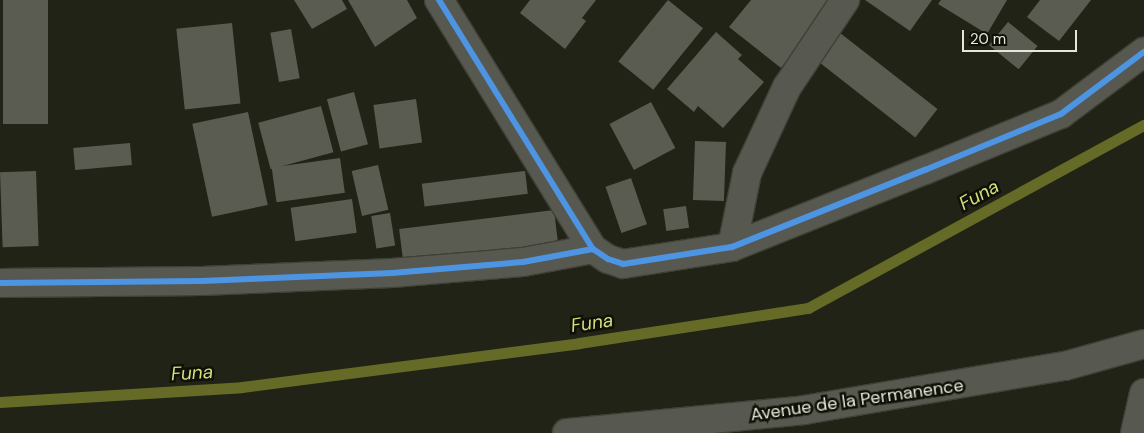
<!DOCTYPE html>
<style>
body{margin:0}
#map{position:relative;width:1144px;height:433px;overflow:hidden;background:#222317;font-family:"DM Sans",sans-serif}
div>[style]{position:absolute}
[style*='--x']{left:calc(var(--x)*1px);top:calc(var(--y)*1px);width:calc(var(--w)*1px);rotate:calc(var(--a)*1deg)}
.stream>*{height:11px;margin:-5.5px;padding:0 5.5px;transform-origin:5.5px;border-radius:5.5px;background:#656b26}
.building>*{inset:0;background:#5b5c51;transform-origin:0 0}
.roads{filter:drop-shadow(1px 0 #3f4036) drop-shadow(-1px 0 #3f4036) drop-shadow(0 1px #3f4036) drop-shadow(0 -1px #3f4036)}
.street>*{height:28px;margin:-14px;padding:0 14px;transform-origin:14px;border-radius:14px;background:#57584f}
.secondary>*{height:28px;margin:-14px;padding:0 14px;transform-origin:14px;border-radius:14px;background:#57584f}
.cycleway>*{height:6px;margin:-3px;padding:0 3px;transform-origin:3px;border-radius:3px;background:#4d94e3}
span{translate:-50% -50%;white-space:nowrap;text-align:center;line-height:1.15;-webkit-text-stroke:5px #0f1007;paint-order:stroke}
.street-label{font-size:18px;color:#e5e7d9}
.water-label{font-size:19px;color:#d6df79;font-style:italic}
.scale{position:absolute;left:962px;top:30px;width:115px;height:22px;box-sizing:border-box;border:2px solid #e5e7d9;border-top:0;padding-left:6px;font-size:15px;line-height:18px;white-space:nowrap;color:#e5e7d9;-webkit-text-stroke:4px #0f1007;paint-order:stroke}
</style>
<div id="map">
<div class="stream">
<i style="--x:0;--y:402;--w:242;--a:-3.5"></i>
<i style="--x:242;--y:387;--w:340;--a:-7.4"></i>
<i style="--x:579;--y:343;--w:232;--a:-8.7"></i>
<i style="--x:808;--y:308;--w:383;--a:-28.6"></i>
</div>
<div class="building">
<i style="left:3px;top:0;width:45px;height:124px"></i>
<i style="clip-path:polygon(294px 0,342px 0,347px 9px,312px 29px)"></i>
<i style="clip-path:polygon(348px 0,407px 0,417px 18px,375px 47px)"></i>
<i style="clip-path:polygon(530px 0,596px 0,582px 18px,586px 21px,565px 49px,520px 13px)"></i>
<i style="left:668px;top:0;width:45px;height:79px;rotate:39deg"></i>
<i style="clip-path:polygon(751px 0,834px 0,781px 68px,729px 27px)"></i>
<i style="clip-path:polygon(865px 0,932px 0,910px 31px)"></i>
<i style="clip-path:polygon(941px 0,1007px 0,987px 34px,938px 4px)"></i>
<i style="clip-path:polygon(1040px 0,1091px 0,1059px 41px,1027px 17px)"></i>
<i style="left:1008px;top:22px;width:38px;height:30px;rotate:39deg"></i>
<i style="left:232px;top:23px;width:81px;height:56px;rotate:84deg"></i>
<i style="left:291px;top:29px;width:50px;height:21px;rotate:80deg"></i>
<i style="left:835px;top:29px;width:130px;height:36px;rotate:38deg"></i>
<i style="clip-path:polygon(716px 32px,742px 55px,738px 59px,764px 82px,723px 128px,698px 106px,694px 112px,667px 89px)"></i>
<i style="left:354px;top:92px;width:54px;height:28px;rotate:75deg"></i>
<i style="left:416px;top:99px;width:44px;height:43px;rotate:82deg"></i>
<i style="left:651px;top:102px;width:52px;height:47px;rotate:62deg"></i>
<i style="left:321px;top:106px;width:48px;height:65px;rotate:75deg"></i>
<i style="left:248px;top:112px;width:95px;height:57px;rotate:78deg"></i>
<i style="left:695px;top:141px;width:31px;height:59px;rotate:2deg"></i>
<i style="left:130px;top:143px;width:22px;height:57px;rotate:85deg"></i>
<i style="left:340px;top:158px;width:35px;height:69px;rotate:82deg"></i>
<i style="left:378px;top:165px;width:46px;height:27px;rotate:77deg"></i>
<i style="left:36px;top:171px;width:75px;height:36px;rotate:88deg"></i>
<i style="left:525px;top:171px;width:23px;height:104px;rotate:83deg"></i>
<i style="left:631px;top:178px;width:49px;height:27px;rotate:71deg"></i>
<i style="left:352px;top:199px;width:34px;height:62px;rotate:82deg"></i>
<i style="left:686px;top:206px;width:22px;height:23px;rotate:82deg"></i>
<i style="left:554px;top:210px;width:35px;height:156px;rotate:83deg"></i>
<i style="left:390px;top:213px;width:33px;height:19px;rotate:81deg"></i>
</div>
<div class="roads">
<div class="street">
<i style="--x:439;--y:0;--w:293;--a:58.3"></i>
<i style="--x:593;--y:249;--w:18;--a:34"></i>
<i style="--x:608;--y:259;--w:16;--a:18"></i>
<i style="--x:623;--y:264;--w:110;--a:-8.9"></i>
<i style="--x:732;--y:247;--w:208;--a:-21.8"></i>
<i style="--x:925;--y:170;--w:147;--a:-22.4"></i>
<i style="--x:1061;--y:114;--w:104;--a:-36.8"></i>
<i style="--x:732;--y:247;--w:76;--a:-78.5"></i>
<i style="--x:747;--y:173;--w:95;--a:-65.1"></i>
<i style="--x:787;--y:87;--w:105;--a:-56.3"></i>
<i style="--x:0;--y:283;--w:202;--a:-0.6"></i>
<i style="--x:202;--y:281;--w:190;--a:-2.4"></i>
<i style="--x:392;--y:273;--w:131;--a:-4.8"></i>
<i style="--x:523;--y:262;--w:71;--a:-10.5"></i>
</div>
<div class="secondary">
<i style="--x:567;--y:433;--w:238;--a:-5.5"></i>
<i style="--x:804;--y:410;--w:265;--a:-9.6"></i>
<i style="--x:1065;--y:366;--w:82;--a:-15.6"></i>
<i style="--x:1135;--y:433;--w:41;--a:-77.3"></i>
</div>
</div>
<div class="cycleway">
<i style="--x:439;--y:0;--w:293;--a:58.3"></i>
<i style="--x:593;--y:249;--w:18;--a:34"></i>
<i style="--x:608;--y:259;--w:16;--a:18"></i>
<i style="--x:623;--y:264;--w:110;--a:-8.9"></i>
<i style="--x:732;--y:247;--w:208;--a:-21.8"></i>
<i style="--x:925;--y:170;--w:147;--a:-22.4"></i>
<i style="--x:1061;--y:114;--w:104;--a:-36.8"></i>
<i style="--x:0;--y:283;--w:202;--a:-0.6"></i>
<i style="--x:202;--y:281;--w:190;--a:-2.4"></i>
<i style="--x:392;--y:273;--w:131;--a:-4.8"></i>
<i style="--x:523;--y:262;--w:71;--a:-10.5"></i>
</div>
<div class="street-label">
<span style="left:857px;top:400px;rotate:-8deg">Avenue de la Permanence</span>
</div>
<div class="water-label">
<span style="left:979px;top:195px;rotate:-29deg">Funa</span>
<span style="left:592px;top:323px;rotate:-8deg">Funa</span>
<span style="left:192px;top:373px;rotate:-3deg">Funa</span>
</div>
<div class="scale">20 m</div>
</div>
